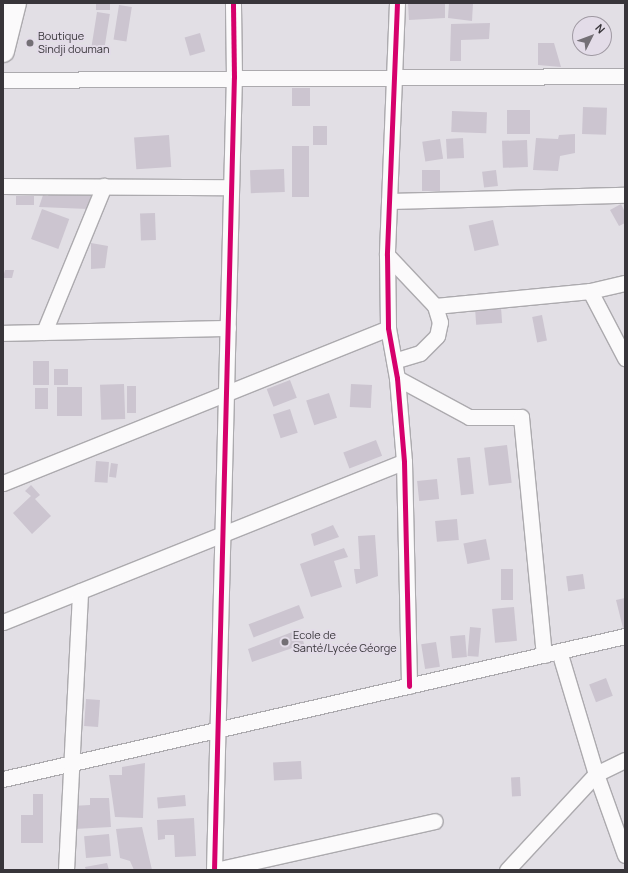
<!DOCTYPE html>
<meta charset="utf-8">
<style>
body{margin:0}
#map{position:relative;width:628px;height:873px;overflow:hidden;background:#e2dfe5;font-family:Manrope,sans-serif}
div>[style]{position:absolute}
[style*='--x']{left:calc(var(--x)*1px);top:calc(var(--y)*1px);width:calc(var(--w)*1px);rotate:calc(var(--a)*1deg)}
.building>*{inset:0;background:#ccc5d0;transform-origin:0 0}
.roads{filter:drop-shadow(1px 0 #acaaae) drop-shadow(-1px 0 #acaaae) drop-shadow(0 1px #acaaae) drop-shadow(0 -1px #acaaae)}
.street>*{height:15px;margin:-7.5px;padding:0 7.5px;transform-origin:7.5px;border-radius:7.5px;background:#fbfafb}
.primary>*{height:22px;margin:-11px;padding:0 11px;transform-origin:11px;border-radius:11px;background:#fbfafb}
.cycleway>*{height:5px;margin:-2.5px;padding:0 2.5px;transform-origin:2.5px;border-radius:2.5px;background:#d6006c}
.dots>*{width:11px;height:11px;translate:-50% -50%;box-sizing:border-box;border:2px solid #e3dce8;border-radius:50%}
span{translate:-50% -50%;white-space:nowrap;text-align:center;line-height:1.15;-webkit-text-stroke:4px #e3dce8;paint-order:stroke}
.poi-label{font-size:11px;color:#38353a}
.left{translate:0 -50%;text-align:left}
.frame{position:absolute;inset:0;border:4px solid #38353a;pointer-events:none}
.north{position:absolute;left:572px;top:16px;width:40px;height:40px;box-sizing:border-box;background:#e3dce8;border:1px solid #9f99a2;border-radius:50%;rotate:48deg;font-size:11px;font-weight:700;line-height:16px;text-align:center;color:#38353a}
.north::after{content:'';display:block;margin:auto;width:14px;height:18px;background:#747076;clip-path:polygon(50% 0,100% 100%,50% 72%,0 100%)}
</style>
<div id="map">
<div class="building">
<i style="left:96px;top:3px;width:14px;height:7px"></i>
<i style="clip-path:polygon(408px 3px,445px 3px,445px 18px,409px 20px)"></i>
<i style="clip-path:polygon(449px 3px,473px 3px,472px 21px,448px 18px)"></i>
<i style="left:119px;top:5px;width:13px;height:35px;rotate:9deg"></i>
<i style="left:97px;top:12px;width:13px;height:41px;rotate:9deg"></i>
<i style="clip-path:polygon(490px 23px,489px 39px,461px 40px,461px 61px,450px 61px,451px 24px)"></i>
<i style="left:200px;top:33px;width:19px;height:16px;rotate:74deg"></i>
<i style="clip-path:polygon(538px 43px,554px 43px,561px 67px,538px 65px)"></i>
<i style="left:292px;top:88px;width:18px;height:18px"></i>
<i style="left:583px;top:107px;width:24px;height:27px;rotate:2deg"></i>
<i style="left:507px;top:110px;width:23px;height:24px"></i>
<i style="left:452px;top:111px;width:35px;height:21px;rotate:2deg"></i>
<i style="left:313px;top:126px;width:14px;height:19px"></i>
<i style="clip-path:polygon(575px 134px,575px 153px,560px 156px,558px 171px,533px 170px,536px 138px,558px 139px,559px 135px)"></i>
<i style="left:169px;top:135px;width:32px;height:35px;rotate:86deg"></i>
<i style="left:463px;top:138px;width:20px;height:17px;rotate:87deg"></i>
<i style="left:440px;top:139px;width:20px;height:18px;rotate:81deg"></i>
<i style="left:527px;top:140px;width:27px;height:25px;rotate:88deg"></i>
<i style="left:292px;top:146px;width:17px;height:51px"></i>
<i style="left:284px;top:169px;width:23px;height:34px;rotate:88deg"></i>
<i style="left:422px;top:170px;width:18px;height:21px"></i>
<i style="left:496px;top:170px;width:16px;height:14px;rotate:83deg"></i>
<i style="clip-path:polygon(49px 193px,92px 193px,88px 209px,39px 207px,43px 195px,48px 196px)"></i>
<i style="left:16px;top:196px;width:18px;height:9px"></i>
<i style="clip-path:polygon(621px 204px,625px 212px,625px 223px,619px 226px,610px 210px)"></i>
<i style="left:42px;top:209px;width:29px;height:32px;rotate:20deg"></i>
<i style="left:155px;top:213px;width:27px;height:15px;rotate:88deg"></i>
<i style="left:493px;top:220px;width:26px;height:25px;rotate:77deg"></i>
<i style="clip-path:polygon(91px 243px,108px 246px,105px 268px,91px 269px)"></i>
<i style="clip-path:polygon(5px 270px,14px 270px,12px 278px,3px 278px)"></i>
<i style="left:501px;top:307px;width:16px;height:26px;rotate:86deg"></i>
<i style="left:542px;top:315px;width:26px;height:10px;rotate:79deg"></i>
<i style="left:33px;top:361px;width:16px;height:24px"></i>
<i style="left:54px;top:369px;width:14px;height:16px"></i>
<i style="left:290px;top:380px;width:19px;height:25px;rotate:69deg"></i>
<i style="left:124px;top:384px;width:35px;height:24px;rotate:88deg"></i>
<i style="left:351px;top:384px;width:21px;height:23px;rotate:3deg"></i>
<i style="left:127px;top:386px;width:9px;height:27px"></i>
<i style="left:57px;top:387px;width:25px;height:29px"></i>
<i style="left:35px;top:388px;width:13px;height:21px"></i>
<i style="left:329px;top:393px;width:26px;height:24px;rotate:72deg"></i>
<i style="left:290px;top:409px;width:25px;height:18px;rotate:72deg"></i>
<i style="left:376px;top:440px;width:17px;height:35px;rotate:69deg"></i>
<i style="left:507px;top:445px;width:38px;height:23px;rotate:83deg"></i>
<i style="left:470px;top:457px;width:37px;height:13px;rotate:84deg"></i>
<i style="left:96px;top:461px;width:13px;height:21px;rotate:4deg"></i>
<i style="left:111px;top:463px;width:7px;height:14px;rotate:8deg"></i>
<i style="left:437px;top:479px;width:20px;height:20px;rotate:84deg"></i>
<i style="clip-path:polygon(31px 485px,40px 495px,35px 499px,51px 516px,32px 534px,13px 513px,31px 496px,25px 491px)"></i>
<i style="left:457px;top:519px;width:21px;height:22px;rotate:85deg"></i>
<i style="clip-path:polygon(333px 525px,339px 537px,314px 546px,311px 534px)"></i>
<i style="clip-path:polygon(375px 535px,378px 576px,356px 584px,354px 569px,360px 569px,358px 536px)"></i>
<i style="left:486px;top:539px;width:21px;height:23px;rotate:79deg"></i>
<i style="clip-path:polygon(344px 548px,348px 557px,334px 561px,342px 587px,311px 597px,300px 564px)"></i>
<i style="left:501px;top:569px;width:12px;height:31px"></i>
<i style="left:583px;top:574px;width:15px;height:17px;rotate:82deg"></i>
<i style="clip-path:polygon(625px 598px,625px 627px,623px 628px,616px 600px)"></i>
<i style="left:299px;top:605px;width:14px;height:54px;rotate:69deg"></i>
<i style="left:514px;top:607px;width:34px;height:22px;rotate:85deg"></i>
<i style="left:470px;top:627px;width:11px;height:29px;rotate:5deg"></i>
<i style="clip-path:polygon(300px 629px,304px 644px,252px 662px,248px 649px)"></i>
<i style="left:465px;top:635px;width:22px;height:15px;rotate:85deg"></i>
<i style="left:436px;top:642px;width:25px;height:15px;rotate:81deg"></i>
<i style="left:606px;top:678px;width:19px;height:18px;rotate:69deg"></i>
<i style="left:86px;top:699px;width:14px;height:27px;rotate:4deg"></i>
<i style="left:301px;top:761px;width:18px;height:28px;rotate:87deg"></i>
<i style="clip-path:polygon(145px 763px,143px 818px,115px 817px,109px 775px,122px 775px,122px 767px)"></i>
<i style="left:520px;top:777px;width:19px;height:9px;rotate:87deg"></i>
<i style="clip-path:polygon(33px 794px,43px 794px,43px 843px,21px 843px,21px 815px,33px 815px)"></i>
<i style="left:185px;top:795px;width:11px;height:28px;rotate:85deg"></i>
<i style="clip-path:polygon(90px 798px,109px 798px,111px 827px,74px 829px,71px 806px,90px 805px)"></i>
<i style="clip-path:polygon(194px 818px,196px 856px,175px 857px,174px 835px,165px 835px,165px 839px,158px 840px,157px 820px)"></i>
<i style="clip-path:polygon(142px 827px,152px 870px,134px 870px,130px 861px,120px 858px,116px 829px)"></i>
<i style="left:109px;top:834px;width:22px;height:25px;rotate:85deg"></i>
<i style="clip-path:polygon(107px 863px,109px 870px,86px 870px,85px 867px)"></i>
</div>
<div class="roads">
<div class="street">
<i style="--x:397;--y:3;--w:252;--a:92.3"></i>
<i style="--x:387;--y:255;--w:73;--a:89.2"></i>
<i style="--x:388;--y:328;--w:51;--a:79.8"></i>
<i style="--x:397;--y:378;--w:84;--a:85.2"></i>
<i style="--x:404;--y:462;--w:224;--a:88.7"></i>
<i style="--x:3;--y:80;--w:622;--a:-0.37"></i>
<i style="--x:3;--y:186;--w:228;--a:0.3"></i>
<i style="--x:389;--y:201;--w:236;--a:-1.5"></i>
<i style="--x:387;--y:255;--w:70;--a:46.7"></i>
<i style="--x:435;--y:306;--w:17;--a:73"></i>
<i style="--x:440;--y:322;--w:14;--a:102"></i>
<i style="--x:437;--y:336;--w:24;--a:135"></i>
<i style="--x:420;--y:353;--w:27;--a:163"></i>
<i style="--x:590;--y:291;--w:76;--a:62.4"></i>
<i style="--x:435;--y:306;--w:156;--a:-5.5"></i>
<i style="--x:590;--y:291;--w:36;--a:-13"></i>
<i style="--x:44;--y:332;--w:158;--a:-67.7"></i>
<i style="--x:3;--y:333;--w:225;--a:-1.3"></i>
<i style="--x:397;--y:378;--w:82;--a:28.4"></i>
<i style="--x:469;--y:417;--w:52;--a:0"></i>
<i style="--x:521;--y:417;--w:239;--a:84.5"></i>
<i style="--x:3;--y:483;--w:415;--a:-21.9"></i>
<i style="--x:3;--y:622;--w:432;--a:-21.8"></i>
<i style="--x:559;--y:651;--w:128;--a:73.3"></i>
<i style="--x:596;--y:774;--w:86;--a:70.3"></i>
<i style="--x:3;--y:779;--w:638;--a:-12.95"></i>
<i style="--x:66;--y:870;--w:279;--a:-87.1"></i>
<i style="--x:214;--y:870;--w:793;--a:-88.56"></i>
<i style="--x:234;--y:77;--w:74;--a:-90.8"></i>
<i style="--x:216;--y:870;--w:224;--a:-12.6"></i>
<i style="--x:507;--y:870;--w:131;--a:-47.2"></i>
<i style="--x:596;--y:774;--w:32;--a:-26"></i>
</div>
<div class="primary">
<i style="--x:3;--y:51;--w:49;--a:-76"></i>
</div>
</div>
<div class="cycleway">
<i style="--x:397;--y:3;--w:252;--a:92.3"></i>
<i style="--x:387;--y:255;--w:73;--a:89.2"></i>
<i style="--x:388;--y:328;--w:51;--a:79.8"></i>
<i style="--x:397;--y:378;--w:84;--a:85.2"></i>
<i style="--x:404;--y:462;--w:224;--a:88.7"></i>
<i style="--x:214;--y:870;--w:793;--a:-88.56"></i>
<i style="--x:234;--y:77;--w:74;--a:-90.8"></i>
</div>
<div class="dots">
<i style="left:30px;top:43px;background:#747076"></i>
<i style="left:285px;top:642px;background:#747076"></i>
</div>
<div class="poi-label">
<span class="left" style="left:38px;top:43px">Boutique<br>Sindji douman</span>
<span class="left" style="left:293px;top:642px">Ecole de<br>Santé/Lycée Géorge</span>
</div>
<div class="frame"></div>
<div class="north">N</div>
</div>
